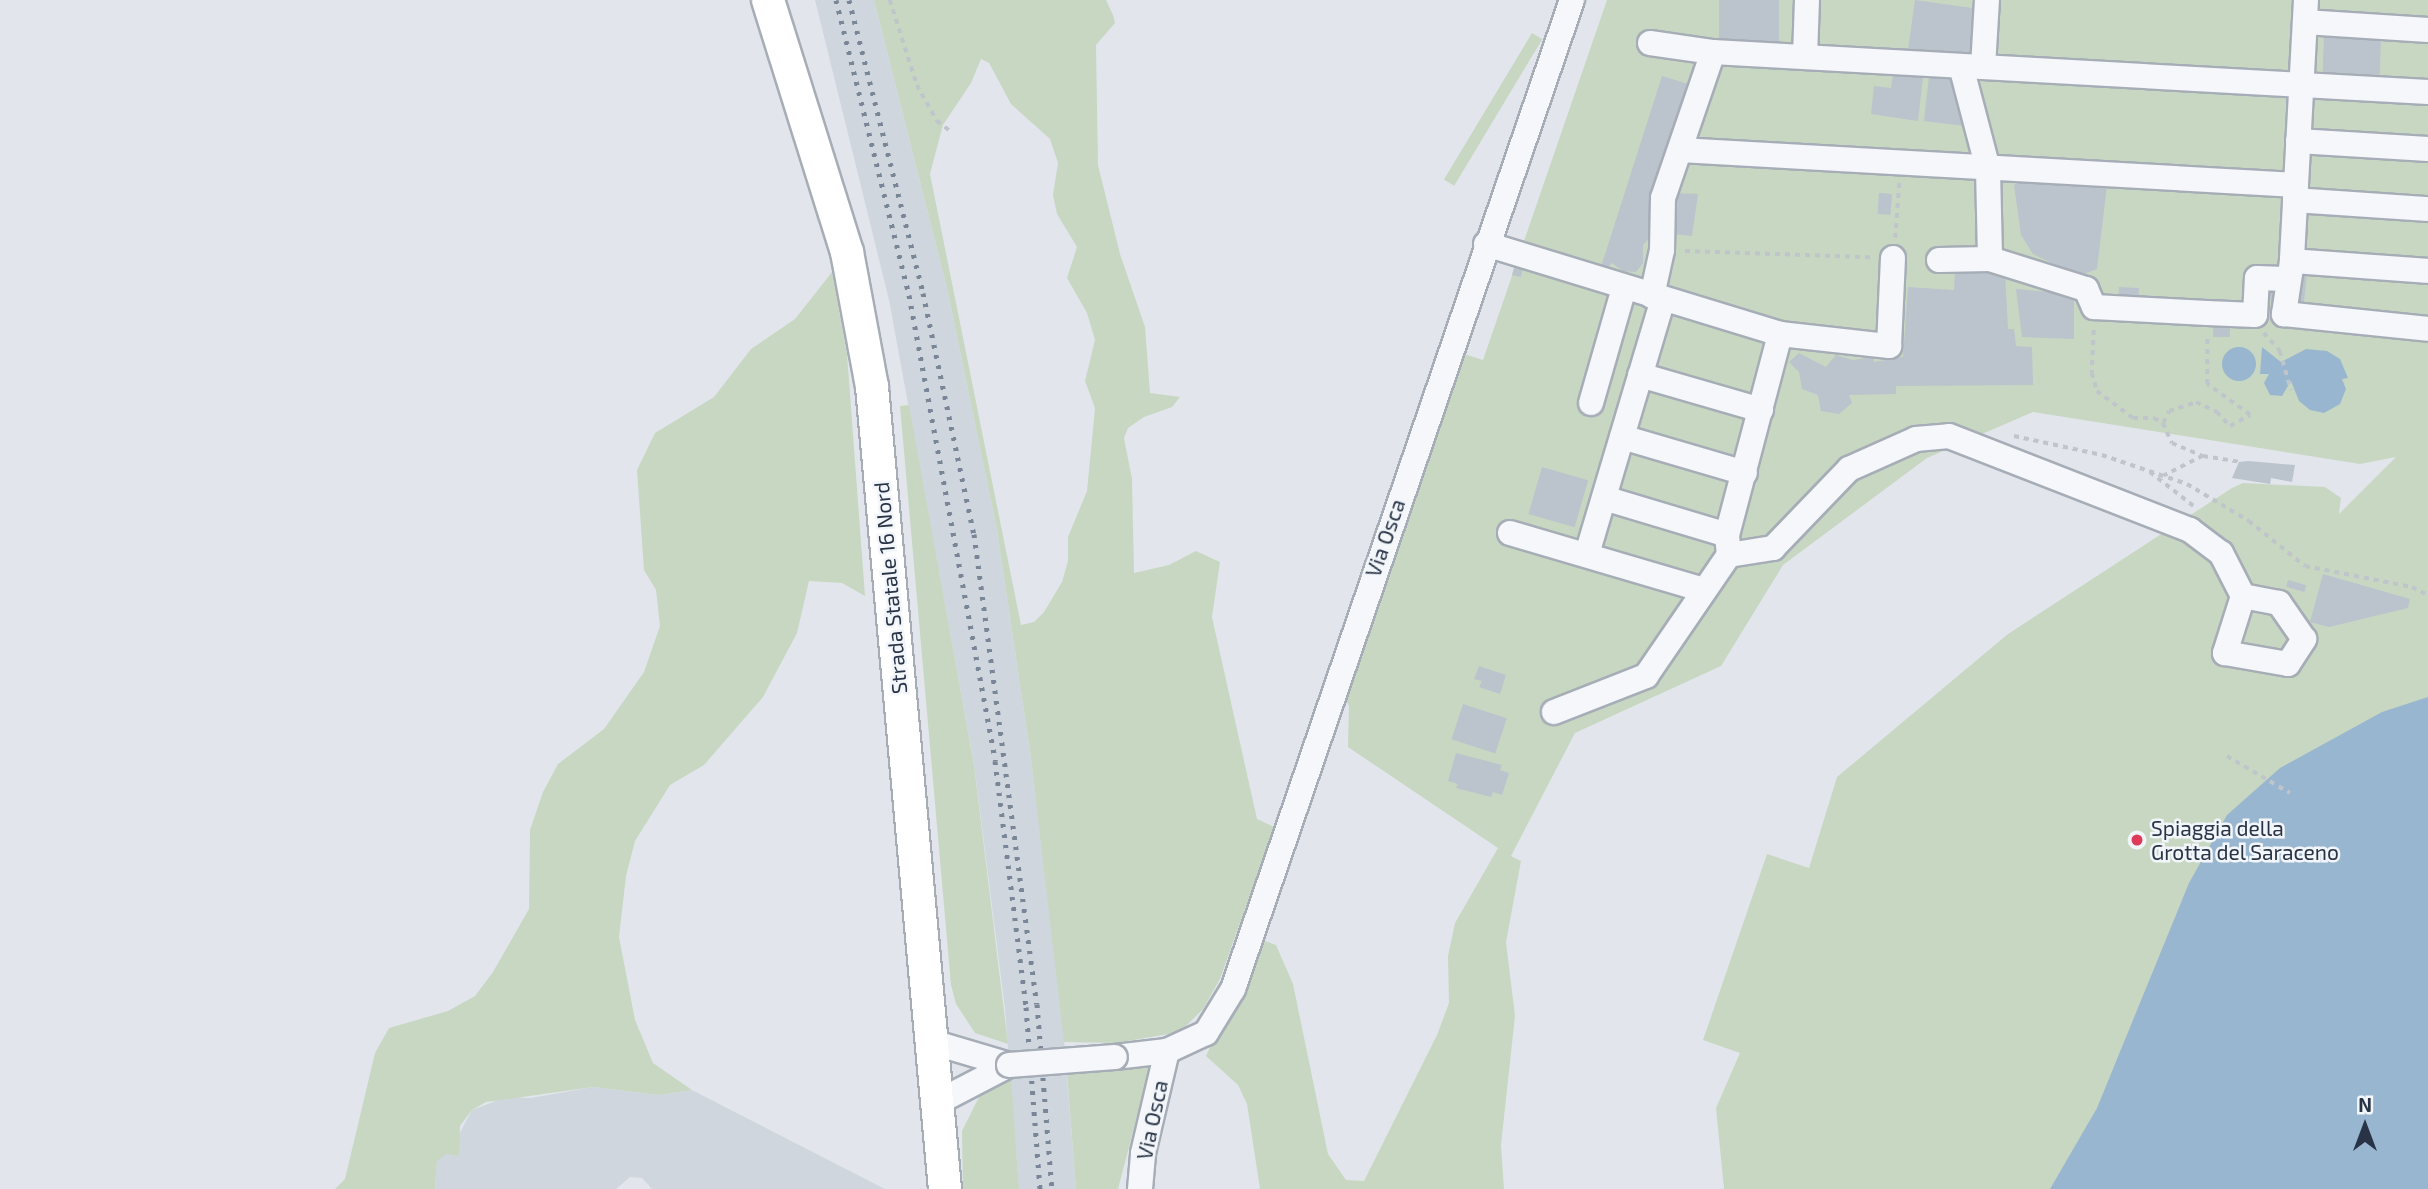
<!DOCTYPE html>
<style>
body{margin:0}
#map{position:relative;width:2428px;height:1189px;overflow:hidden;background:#e2e6ec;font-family:"Exo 2",sans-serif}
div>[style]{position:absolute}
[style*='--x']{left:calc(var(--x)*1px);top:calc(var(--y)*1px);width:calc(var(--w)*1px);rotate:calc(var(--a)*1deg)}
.built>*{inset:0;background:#d0d6de}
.green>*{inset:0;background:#c8d7c2;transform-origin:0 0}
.water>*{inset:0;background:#99b6d0}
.round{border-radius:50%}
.building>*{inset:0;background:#bbc3cd;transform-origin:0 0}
.path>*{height:3.5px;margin-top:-1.75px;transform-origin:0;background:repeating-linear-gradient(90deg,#c0c4cb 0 5px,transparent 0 10px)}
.roads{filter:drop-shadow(2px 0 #a6adb7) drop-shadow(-2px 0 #a6adb7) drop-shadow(0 2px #a6adb7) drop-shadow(0 -2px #a6adb7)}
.minor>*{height:24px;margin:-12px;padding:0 12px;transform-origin:12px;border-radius:12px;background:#f5f7fa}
.major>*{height:32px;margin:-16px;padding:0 16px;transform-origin:16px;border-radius:16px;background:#fff}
.rail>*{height:5px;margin-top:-2.5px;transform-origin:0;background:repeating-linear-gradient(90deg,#798698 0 3.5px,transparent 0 10.5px)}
.bridges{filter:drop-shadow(2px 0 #a6adb7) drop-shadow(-2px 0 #a6adb7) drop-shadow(0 2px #a6adb7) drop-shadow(0 -2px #a6adb7)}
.minor-bridge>*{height:24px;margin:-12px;padding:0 12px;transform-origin:12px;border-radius:12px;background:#f5f7fa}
.dots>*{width:19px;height:19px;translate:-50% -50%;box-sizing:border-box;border:4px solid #f2f5f9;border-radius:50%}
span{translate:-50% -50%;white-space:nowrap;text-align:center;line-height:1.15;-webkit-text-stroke:5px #f2f5f9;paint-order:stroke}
.street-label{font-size:21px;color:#283446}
.poi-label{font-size:21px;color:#283446}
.left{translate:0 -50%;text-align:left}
.north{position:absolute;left:2330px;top:1091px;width:70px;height:70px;-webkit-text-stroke:5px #f2f5f9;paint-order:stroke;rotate:0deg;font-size:19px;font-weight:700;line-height:28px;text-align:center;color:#283446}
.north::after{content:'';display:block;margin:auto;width:24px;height:32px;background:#283446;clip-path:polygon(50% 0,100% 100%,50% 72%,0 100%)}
</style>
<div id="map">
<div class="built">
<i style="clip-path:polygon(815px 0,874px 0,947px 288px,997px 530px,1031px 758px,1061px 1002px,1076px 1189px,1019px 1189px,1005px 1009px,974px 764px,889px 300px)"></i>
<i style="clip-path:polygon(593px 1087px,659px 1095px,692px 1090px,885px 1189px,652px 1189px,642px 1178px,630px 1177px,616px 1189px,435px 1189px,437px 1161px,456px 1140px,472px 1110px,506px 1097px,531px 1098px)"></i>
</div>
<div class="green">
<i style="clip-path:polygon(evenodd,874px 0,1106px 0,1113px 15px,1115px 23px,1096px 45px,1098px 165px,1120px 254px,1145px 327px,1150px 393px,1180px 397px,1172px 407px,1144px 417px,1128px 428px,1124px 438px,1132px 479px,1134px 573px,1169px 565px,1196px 551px,1220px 562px,1212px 617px,1257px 819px,1274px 827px,1220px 979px,1203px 1009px,1180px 1032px,1116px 1043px,1064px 1042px,1031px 758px,997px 530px,947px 288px,874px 0,981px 59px,989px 63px,1011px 104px,1050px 139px,1058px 163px,1053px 195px,1057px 214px,1077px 247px,1067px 278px,1087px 313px,1095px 340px,1085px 381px,1095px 408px,1087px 491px,1068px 537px,1068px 561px,1062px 582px,1044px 612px,1034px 622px,1021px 625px,930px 174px,943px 125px,971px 83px,981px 59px)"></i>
<i style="clip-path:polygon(1607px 0,2428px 0,2428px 697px,2097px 1108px,2058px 1189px,1724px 1189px,1716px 1108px,1740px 1053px,1703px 1040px,1767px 854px,1809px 868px,1837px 777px,2008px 634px,2232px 488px,2243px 483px,2325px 487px,2341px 498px,2339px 514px,2396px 457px,2360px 464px,2033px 412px,1927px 458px,1783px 565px,1721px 666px,1575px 733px,1511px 856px,1521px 861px,1506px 942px,1515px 1016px,1501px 1145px,1504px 1189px,1260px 1189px,1247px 1104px,1238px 1085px,1206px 1056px,1259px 939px,1276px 945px,1293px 984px,1328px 1154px,1346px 1180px,1364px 1181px,1437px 1035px,1449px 1003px,1448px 956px,1455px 923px,1498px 848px,1348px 747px,1349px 706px,1344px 696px,1461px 353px,1483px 360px)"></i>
<i style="left:1532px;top:33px;width:12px;height:171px;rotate:31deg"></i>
<i style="clip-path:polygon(832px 272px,847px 354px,865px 596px,842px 583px,809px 581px,797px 633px,763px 697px,704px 765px,670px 785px,635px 841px,626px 876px,619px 937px,635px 1020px,653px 1063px,692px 1090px,659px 1095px,593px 1087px,486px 1102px,472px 1110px,460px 1126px,459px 1156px,446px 1154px,437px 1161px,435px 1189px,335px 1189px,345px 1179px,375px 1053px,389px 1028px,448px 1011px,475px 996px,493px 972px,529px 909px,530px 830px,543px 792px,558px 764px,604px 729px,644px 672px,660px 626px,656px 590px,644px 570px,637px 470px,655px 433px,714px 397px,751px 349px,795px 319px)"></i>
<i style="clip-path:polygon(909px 405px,974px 765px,1008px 1044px,975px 1033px,956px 1004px,951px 985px,900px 406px)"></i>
<i style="clip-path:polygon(1150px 1067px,1118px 1189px,1076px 1189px,1067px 1073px)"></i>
<i style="clip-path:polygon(1011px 1077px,1019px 1189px,963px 1189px,962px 1131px,981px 1093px)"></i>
</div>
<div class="water">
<i style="clip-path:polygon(2262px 347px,2281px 362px,2306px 349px,2327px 351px,2340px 359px,2348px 378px,2342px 379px,2346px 389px,2340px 404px,2324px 413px,2310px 410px,2299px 401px,2291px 381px,2282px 396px,2270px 395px,2264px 383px,2269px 374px,2260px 374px)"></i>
<i class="round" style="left:2222px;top:347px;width:34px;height:34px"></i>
<i style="clip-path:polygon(2428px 697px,2428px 1189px,2050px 1189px,2097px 1108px,2189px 883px,2227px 815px,2280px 768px,2382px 712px)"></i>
</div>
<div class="building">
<i style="left:1719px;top:0;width:60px;height:44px"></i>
<i style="left:1915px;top:0;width:65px;height:54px;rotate:8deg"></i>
<i style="left:2324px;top:36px;width:57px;height:38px;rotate:2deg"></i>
<i style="clip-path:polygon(1893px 74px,1923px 77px,1918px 121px,1871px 114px,1874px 86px,1891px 88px)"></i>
<i style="clip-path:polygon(1662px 76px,1695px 86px,1648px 225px,1652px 235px,1643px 245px,1643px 263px,1636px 272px,1623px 271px,1612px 263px,1606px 269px,1601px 267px)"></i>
<i style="clip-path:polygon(1929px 76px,1959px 79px,1973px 127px,1924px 121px)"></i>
<i style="clip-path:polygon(2034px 174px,2107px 185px,2097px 269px,2079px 276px,2033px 254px,2021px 235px,2014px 185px)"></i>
<i style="clip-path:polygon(1675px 193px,1698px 194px,1692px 236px,1673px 234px)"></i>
<i style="left:1879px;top:193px;width:13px;height:21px;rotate:4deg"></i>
<i style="clip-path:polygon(1515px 264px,1523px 267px,1521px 277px,1512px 275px)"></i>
<i style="clip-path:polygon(1955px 270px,2005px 274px,2008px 329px,2014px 329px,2016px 346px,2032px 347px,2033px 385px,1896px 386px,1896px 394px,1849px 395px,1852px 403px,1839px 414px,1821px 411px,1818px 395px,1802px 389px,1799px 372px,1789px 362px,1799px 353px,1826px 367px,1836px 355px,1853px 360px,1873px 357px,1874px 362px,1903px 357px,1908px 287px,1954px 290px)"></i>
<i style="left:2297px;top:273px;width:10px;height:41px;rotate:6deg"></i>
<i style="left:2266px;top:283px;width:8px;height:17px;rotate:7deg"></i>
<i style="left:2119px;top:287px;width:20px;height:14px;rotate:3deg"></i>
<i style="clip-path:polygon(2016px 289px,2074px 294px,2074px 339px,2022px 337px)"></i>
<i style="left:2213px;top:320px;width:17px;height:17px"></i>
<i style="clip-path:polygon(2248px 461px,2295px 465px,2292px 482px,2271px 478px,2270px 484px,2232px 478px,2239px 462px)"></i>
<i style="left:1542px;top:467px;width:48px;height:49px;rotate:16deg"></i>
<i style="clip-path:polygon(2323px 574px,2410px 599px,2408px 608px,2329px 627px,2310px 622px)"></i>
<i style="left:2288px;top:580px;width:19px;height:7px;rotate:16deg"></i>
<i style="clip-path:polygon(1479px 666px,1506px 675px,1500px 694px,1479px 687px,1482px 681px,1474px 679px)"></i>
<i style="left:1463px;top:704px;width:46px;height:37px;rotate:18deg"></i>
<i style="clip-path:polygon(1456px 753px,1502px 765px,1500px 770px,1509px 773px,1502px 795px,1493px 792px,1491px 797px,1456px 788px,1458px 784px,1448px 781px)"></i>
</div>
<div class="path">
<i style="--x:890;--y:0;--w:89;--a:72.4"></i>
<i style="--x:917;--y:85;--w:41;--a:60.9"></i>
<i style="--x:937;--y:121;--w:15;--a:37"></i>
<i style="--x:1895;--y:238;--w:55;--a:-85.8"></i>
<i style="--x:1685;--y:251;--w:185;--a:1.9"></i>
<i style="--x:2094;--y:330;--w:43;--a:92.7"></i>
<i style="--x:2092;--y:373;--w:19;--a:74"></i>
<i style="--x:2097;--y:391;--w:45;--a:36.9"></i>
<i style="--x:2133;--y:418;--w:21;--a:0"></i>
<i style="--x:2154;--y:418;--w:10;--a:29"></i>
<i style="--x:2163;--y:423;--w:22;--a:66"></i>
<i style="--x:2172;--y:443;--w:34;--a:23"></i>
<i style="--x:2203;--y:456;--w:44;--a:152.9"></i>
<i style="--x:2264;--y:333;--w:24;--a:48"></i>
<i style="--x:2280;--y:351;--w:41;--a:74.2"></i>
<i style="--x:2163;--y:423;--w:13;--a:-63"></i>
<i style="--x:2169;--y:411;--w:28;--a:-18"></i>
<i style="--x:2196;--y:402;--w:23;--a:25"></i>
<i style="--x:2217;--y:412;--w:19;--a:47"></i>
<i style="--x:2230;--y:426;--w:23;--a:-29"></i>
<i style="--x:2250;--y:415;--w:53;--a:-144.2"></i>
<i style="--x:2207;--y:384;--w:48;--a:-90"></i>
<i style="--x:2014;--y:436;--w:90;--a:12.2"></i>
<i style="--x:2102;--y:455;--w:90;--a:18.8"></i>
<i style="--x:2187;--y:484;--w:72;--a:30.8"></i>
<i style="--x:2249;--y:521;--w:72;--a:38.8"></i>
<i style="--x:2305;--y:566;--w:109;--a:11.1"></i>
<i style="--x:2412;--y:587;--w:18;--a:27"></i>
<i style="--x:2203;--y:456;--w:36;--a:9"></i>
<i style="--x:2150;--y:472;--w:58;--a:38"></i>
<i style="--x:2227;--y:756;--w:73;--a:30.4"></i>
</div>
<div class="roads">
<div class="minor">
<i style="--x:2306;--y:0;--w:261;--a:93.1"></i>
<i style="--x:2292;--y:261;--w:54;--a:98.6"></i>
<i style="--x:2284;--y:314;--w:145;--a:5.9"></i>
<i style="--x:2305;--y:22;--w:123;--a:3.7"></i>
<i style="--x:1650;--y:43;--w:64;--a:8.1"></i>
<i style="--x:1713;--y:52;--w:716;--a:3.2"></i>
<i style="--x:1805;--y:57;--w:57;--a:-88"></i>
<i style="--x:1961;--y:66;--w:106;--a:75.3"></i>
<i style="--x:1988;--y:169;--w:90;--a:88.7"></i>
<i style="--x:1983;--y:67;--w:67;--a:-86.6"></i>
<i style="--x:2298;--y:141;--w:130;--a:3.5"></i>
<i style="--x:1680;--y:150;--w:617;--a:3.25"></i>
<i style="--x:2295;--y:200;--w:133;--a:3.9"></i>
<i style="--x:1486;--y:244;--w:307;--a:17"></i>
<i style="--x:1780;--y:334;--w:110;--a:6.3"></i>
<i style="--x:1889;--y:346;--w:88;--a:-87.4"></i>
<i style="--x:1939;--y:260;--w:51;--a:-1.1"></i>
<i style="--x:1990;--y:259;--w:101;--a:17.4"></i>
<i style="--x:2086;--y:289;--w:20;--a:66"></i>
<i style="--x:2094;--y:307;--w:113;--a:3"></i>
<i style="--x:2207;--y:313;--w:48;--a:2.4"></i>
<i style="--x:2255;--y:315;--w:37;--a:-87"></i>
<i style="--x:2257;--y:278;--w:29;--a:2"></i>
<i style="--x:2292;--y:261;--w:136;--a:4.2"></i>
<i style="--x:1652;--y:296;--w:47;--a:-77.7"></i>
<i style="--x:1662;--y:250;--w:52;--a:-88.9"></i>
<i style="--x:1663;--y:198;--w:154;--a:-71.1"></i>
<i style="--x:1640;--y:375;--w:126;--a:16.1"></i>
<i style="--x:1591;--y:403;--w:120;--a:-74"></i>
<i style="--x:1622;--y:437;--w:128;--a:16.3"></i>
<i style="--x:1604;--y:498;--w:128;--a:16.7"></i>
<i style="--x:1510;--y:533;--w:202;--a:16.4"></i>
<i style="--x:1587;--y:554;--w:266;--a:-73.4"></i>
<i style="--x:1729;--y:555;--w:45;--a:-9"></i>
<i style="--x:1773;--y:548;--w:110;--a:-46.1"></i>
<i style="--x:1849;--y:469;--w:73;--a:-24.1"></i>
<i style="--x:1916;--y:439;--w:33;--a:-5"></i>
<i style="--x:1949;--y:436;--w:259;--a:21.3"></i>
<i style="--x:2190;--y:530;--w:39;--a:37"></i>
<i style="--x:2221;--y:553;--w:48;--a:62.9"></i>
<i style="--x:2243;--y:596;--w:60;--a:107.5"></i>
<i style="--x:2225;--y:653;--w:64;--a:9.9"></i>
<i style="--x:2288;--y:664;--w:30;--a:-57"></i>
<i style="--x:2304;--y:639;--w:44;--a:-124.8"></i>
<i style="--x:2279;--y:603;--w:37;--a:-169"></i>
<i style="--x:1554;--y:712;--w:99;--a:-21.4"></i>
<i style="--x:1646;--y:676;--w:147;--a:-55.6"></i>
<i style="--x:1729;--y:555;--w:20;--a:-96"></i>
<i style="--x:1727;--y:535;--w:208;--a:-75.2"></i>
<i style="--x:932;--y:1042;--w:80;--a:16.6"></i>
<i style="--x:1115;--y:1057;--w:52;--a:-6.6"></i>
<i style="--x:1167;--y:1051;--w:43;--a:-24.8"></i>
<i style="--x:1206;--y:1033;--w:52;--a:-58.5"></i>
<i style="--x:1233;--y:989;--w:1045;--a:-71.08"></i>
<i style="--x:938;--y:1102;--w:80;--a:-27.5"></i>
<i style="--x:1140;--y:1189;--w:36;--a:-85"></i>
<i style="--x:1143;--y:1153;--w:105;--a:-76.8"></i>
</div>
<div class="major">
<i style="--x:768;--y:0;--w:264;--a:72.6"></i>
<i style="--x:847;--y:252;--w:137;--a:79.5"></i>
<i style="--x:872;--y:387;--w:805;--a:84.8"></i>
</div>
</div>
<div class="rail">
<i style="--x:836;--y:0;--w:304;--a:76.1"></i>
<i style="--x:909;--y:295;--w:474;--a:79.5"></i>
<i style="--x:995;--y:761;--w:248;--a:82.8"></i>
<i style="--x:1026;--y:1007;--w:183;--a:85.6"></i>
<i style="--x:849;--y:0;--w:302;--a:75.8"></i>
<i style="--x:923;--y:293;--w:246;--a:78.1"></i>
<i style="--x:974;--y:534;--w:474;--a:82.4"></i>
<i style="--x:1037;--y:1004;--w:186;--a:85.4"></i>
</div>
<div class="bridges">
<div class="minor-bridge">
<i style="--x:1009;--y:1065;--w:106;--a:-4.3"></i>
</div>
</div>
<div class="dots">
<i style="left:2137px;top:840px;background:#de3a5a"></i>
</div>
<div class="street-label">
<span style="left:1385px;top:538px;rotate:-71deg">Via Osca</span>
<span style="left:890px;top:588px;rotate:-95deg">Strada Statale 16 Nord</span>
<span style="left:1152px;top:1120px;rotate:-78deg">Via Osca</span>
</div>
<div class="poi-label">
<span class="left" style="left:2151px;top:840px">Spiaggia della<br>Grotta del Saraceno</span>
</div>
<div class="north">N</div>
</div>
